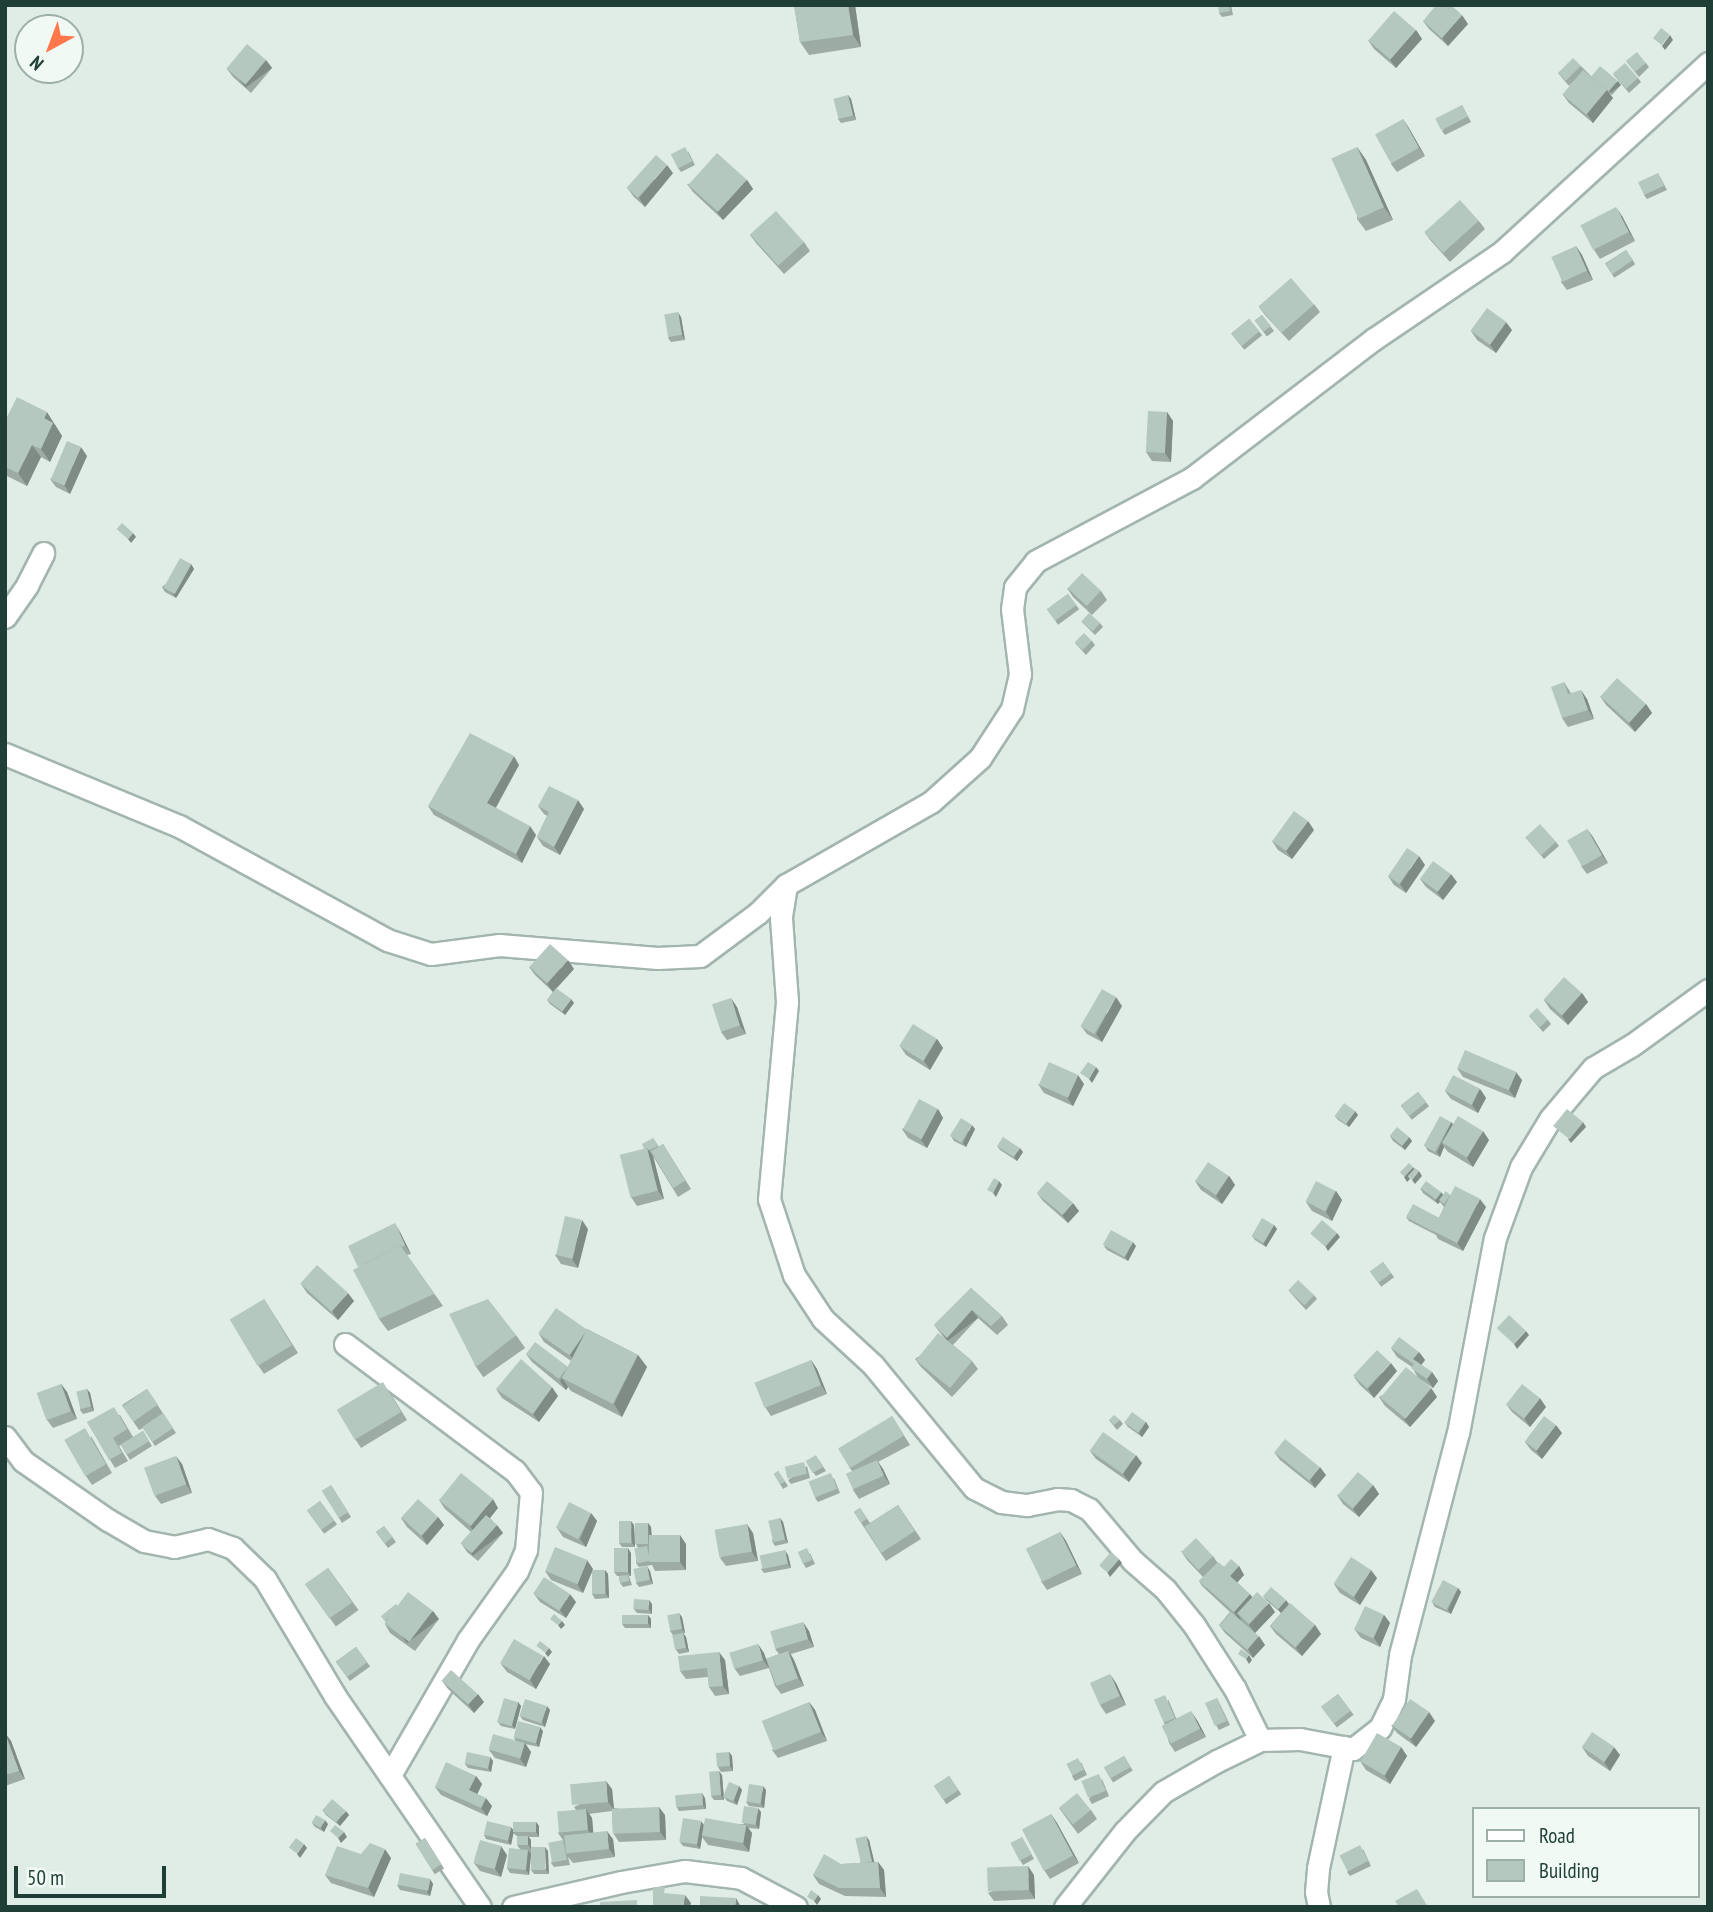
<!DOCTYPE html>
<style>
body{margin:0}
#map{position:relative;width:1713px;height:1912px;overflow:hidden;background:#e0ede7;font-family:"PT Sans Narrow",sans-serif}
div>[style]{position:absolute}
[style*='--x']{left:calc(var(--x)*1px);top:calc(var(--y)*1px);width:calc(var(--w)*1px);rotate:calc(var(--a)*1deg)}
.roads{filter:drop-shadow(2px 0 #a2b5ae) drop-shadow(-2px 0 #a2b5ae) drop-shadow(0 2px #a2b5ae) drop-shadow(0 -2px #a2b5ae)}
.minor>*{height:21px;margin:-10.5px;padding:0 10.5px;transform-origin:10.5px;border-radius:10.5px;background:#fff}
.wall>*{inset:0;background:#9caca5;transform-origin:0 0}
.shaded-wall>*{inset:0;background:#7f8c86;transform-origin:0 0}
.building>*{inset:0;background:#b5c8c0;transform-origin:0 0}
span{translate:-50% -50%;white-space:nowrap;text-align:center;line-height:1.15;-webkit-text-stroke:5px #f1f9f5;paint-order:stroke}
.frame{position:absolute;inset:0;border:7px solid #1f3f36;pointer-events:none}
.legend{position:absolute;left:1472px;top:1807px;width:228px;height:91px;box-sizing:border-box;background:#f1f9f5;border:2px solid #9dafa9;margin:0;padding:9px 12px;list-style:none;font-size:21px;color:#1f3f36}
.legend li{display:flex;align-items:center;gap:14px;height:35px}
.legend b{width:35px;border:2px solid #9dafa9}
.north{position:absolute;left:14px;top:14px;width:70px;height:70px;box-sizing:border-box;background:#f1f9f5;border:2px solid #9dafa9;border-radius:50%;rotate:221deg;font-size:19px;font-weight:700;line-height:28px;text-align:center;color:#1f3f36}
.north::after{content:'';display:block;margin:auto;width:24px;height:32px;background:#ff784b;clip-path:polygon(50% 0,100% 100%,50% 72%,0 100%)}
.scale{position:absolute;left:14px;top:1866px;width:152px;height:32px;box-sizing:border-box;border:4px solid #1f3f36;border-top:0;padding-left:9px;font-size:21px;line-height:24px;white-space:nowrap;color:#1f3f36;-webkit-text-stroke:5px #f1f9f5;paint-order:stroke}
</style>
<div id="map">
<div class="roads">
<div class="minor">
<i style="--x:5;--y:617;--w:39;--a:-55"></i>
<i style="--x:27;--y:585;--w:36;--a:-63"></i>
<i style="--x:5;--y:754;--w:188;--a:22.5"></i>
<i style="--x:179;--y:826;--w:237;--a:28.7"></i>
<i style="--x:387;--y:940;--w:46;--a:17.7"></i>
<i style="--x:431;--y:954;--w:69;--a:-7.5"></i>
<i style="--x:499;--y:945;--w:159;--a:4.7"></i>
<i style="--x:657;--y:958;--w:43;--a:-2.7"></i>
<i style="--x:700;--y:956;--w:72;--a:-36.6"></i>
<i style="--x:758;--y:913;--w:40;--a:-45"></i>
<i style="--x:786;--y:885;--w:167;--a:-29.8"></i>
<i style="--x:931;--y:802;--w:66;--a:-41.9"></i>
<i style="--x:980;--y:758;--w:59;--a:-56.9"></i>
<i style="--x:1012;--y:709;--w:36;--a:-77"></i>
<i style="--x:1020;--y:674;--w:65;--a:-97"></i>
<i style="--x:1012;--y:609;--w:22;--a:-82"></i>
<i style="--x:1015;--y:587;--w:33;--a:-51"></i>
<i style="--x:1036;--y:561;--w:177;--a:-28"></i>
<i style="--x:1192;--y:478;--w:229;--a:-37.4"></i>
<i style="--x:1374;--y:339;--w:155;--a:-34.2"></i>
<i style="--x:1502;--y:252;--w:280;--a:-42.5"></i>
<i style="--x:786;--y:885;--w:33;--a:99"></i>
<i style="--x:781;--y:918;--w:84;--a:85.9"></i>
<i style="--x:787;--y:1002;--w:198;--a:95.2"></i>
<i style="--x:769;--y:1199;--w:80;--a:71.8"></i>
<i style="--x:794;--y:1275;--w:53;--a:56.6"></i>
<i style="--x:823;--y:1319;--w:68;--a:42.6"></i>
<i style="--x:873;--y:1365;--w:159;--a:50.6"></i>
<i style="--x:974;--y:1488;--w:30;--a:27"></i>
<i style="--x:1001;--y:1502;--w:26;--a:7"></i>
<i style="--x:1027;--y:1505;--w:31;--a:-11"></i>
<i style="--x:1057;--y:1499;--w:14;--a:4"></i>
<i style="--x:1071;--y:1500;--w:20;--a:27"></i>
<i style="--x:1089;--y:1509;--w:68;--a:49.8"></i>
<i style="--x:1133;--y:1561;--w:43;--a:41.2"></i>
<i style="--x:1165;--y:1589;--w:46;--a:51.1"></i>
<i style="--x:1194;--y:1625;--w:76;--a:57.4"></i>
<i style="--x:1235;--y:1689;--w:57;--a:63.9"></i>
<i style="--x:345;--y:1344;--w:212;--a:36.8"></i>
<i style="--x:515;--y:1471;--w:26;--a:53"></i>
<i style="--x:531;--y:1492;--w:58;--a:94.9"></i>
<i style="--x:526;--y:1550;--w:23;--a:113"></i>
<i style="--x:517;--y:1571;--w:85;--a:125.4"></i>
<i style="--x:468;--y:1640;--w:156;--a:120"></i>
<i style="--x:5;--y:1437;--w:30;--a:53"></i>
<i style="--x:23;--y:1461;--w:103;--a:34.8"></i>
<i style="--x:108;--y:1520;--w:42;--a:30.3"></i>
<i style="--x:144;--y:1541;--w:31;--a:11"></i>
<i style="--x:174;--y:1547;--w:35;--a:-13"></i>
<i style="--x:208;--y:1539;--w:27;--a:20"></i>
<i style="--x:233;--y:1548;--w:45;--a:44.1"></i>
<i style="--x:265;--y:1579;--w:136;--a:59.1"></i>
<i style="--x:335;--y:1696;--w:256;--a:55.5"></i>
<i style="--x:513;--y:1907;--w:111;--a:-13"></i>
<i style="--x:621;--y:1882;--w:65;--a:-9.8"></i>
<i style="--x:685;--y:1871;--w:56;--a:7.1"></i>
<i style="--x:741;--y:1878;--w:62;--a:27.8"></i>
<i style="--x:1065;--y:1907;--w:97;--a:-51.7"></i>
<i style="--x:1125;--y:1831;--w:54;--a:-45.7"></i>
<i style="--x:1163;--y:1792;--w:62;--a:-29.9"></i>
<i style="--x:1217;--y:1761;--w:48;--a:-26"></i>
<i style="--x:1260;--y:1740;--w:40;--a:-1.4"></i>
<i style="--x:1300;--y:1739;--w:54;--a:10.7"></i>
<i style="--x:1353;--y:1749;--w:34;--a:-38"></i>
<i style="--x:1380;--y:1728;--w:32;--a:-64"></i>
<i style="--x:1394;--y:1699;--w:44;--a:-82.2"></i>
<i style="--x:1400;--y:1655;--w:229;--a:-75.4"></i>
<i style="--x:1458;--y:1433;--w:198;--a:-79.3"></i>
<i style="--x:1495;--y:1238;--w:76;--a:-69.9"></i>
<i style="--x:1521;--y:1167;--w:56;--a:-58.9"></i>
<i style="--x:1550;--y:1119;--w:67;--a:-49.9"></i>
<i style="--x:1593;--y:1068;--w:45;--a:-30.5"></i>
<i style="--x:1632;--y:1045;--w:94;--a:-35.9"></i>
<i style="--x:1319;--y:1907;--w:15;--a:-101"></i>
<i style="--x:1316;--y:1892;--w:24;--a:-85"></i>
<i style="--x:1318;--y:1868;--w:124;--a:-77.9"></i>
</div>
</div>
<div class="wall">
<i style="clip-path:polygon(794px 5px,855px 5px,861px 47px,809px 55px,800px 42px)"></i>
<i style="clip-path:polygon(1231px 5px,1233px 15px,1222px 17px,1219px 13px)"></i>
<i style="clip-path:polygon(1423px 21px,1468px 24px,1448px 46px,1429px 29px)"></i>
<i style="clip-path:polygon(1416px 30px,1422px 39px,1396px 68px,1374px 49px,1368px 40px)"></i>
<i style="clip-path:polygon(266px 60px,272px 68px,251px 93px,233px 77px,227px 69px)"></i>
<i style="clip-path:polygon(1626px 61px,1646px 63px,1649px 67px,1639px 77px)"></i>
<i style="clip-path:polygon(1581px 66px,1592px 77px,1621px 85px,1612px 95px,1609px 93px,1613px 98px,1593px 123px,1569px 103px,1563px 95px,1577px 78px,1569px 86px,1558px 73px)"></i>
<i style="clip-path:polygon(1613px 74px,1638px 78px,1641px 82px,1629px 93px)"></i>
<i style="clip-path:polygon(848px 95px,851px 99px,856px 120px,841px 123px,838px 119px)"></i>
<i style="clip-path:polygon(1462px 105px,1471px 122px,1445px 135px,1442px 131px)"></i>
<i style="clip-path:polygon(1403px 119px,1425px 156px,1397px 172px,1391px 164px)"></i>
<i style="clip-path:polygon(1357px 147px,1366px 160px,1393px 220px,1366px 231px,1357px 219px)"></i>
<i style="clip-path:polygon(688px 151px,695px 165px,681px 172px,678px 168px)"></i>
<i style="clip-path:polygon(673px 173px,645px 207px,634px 197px,628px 189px)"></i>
<i style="clip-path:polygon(1658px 173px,1667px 190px,1647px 199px,1644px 195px)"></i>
<i style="clip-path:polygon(747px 180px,753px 189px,723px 220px,693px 192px,687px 184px)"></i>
<i style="clip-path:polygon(1622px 216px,1635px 241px,1600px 259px,1594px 250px)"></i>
<i style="clip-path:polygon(1479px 221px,1485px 229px,1450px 262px,1431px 241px,1425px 233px)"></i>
<i style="clip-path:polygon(750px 235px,804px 242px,810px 251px,784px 274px,756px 243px)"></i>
<i style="clip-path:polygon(1576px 246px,1582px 255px,1593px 280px,1567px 290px,1561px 282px)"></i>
<i style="left:1626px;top:250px;width:17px;height:25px;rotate:57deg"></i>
<i style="clip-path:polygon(1314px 304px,1320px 312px,1289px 341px,1265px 315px,1259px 307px)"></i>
<i style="left:1262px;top:315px;width:20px;height:9px;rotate:53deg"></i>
<i style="clip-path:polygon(681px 317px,685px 340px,671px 342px,668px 338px)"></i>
<i style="left:1249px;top:319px;width:21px;height:23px;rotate:51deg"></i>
<i style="clip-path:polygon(1512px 330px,1496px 353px,1477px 340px,1471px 331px)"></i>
<i style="clip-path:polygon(1167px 412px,1173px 421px,1171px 462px,1152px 461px,1146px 452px)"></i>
<i style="clip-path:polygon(5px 421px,56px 425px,56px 426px,62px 436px,50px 462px,41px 457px,27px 486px,5px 475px)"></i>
<i style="clip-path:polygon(87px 456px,70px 494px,56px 487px,50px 479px)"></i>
<i style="clip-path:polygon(191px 564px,194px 569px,176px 598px,165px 592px,162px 587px)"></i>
<i style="clip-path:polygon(1067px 588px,1101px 591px,1107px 600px,1092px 615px,1073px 597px)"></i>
<i style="left:1068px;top:594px;width:19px;height:26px;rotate:54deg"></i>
<i style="clip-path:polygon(1081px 621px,1100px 623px,1103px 627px,1095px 635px)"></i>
<i style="clip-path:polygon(1092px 641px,1095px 645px,1086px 655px,1075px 643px)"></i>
<i style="clip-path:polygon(1564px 682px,1571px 693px,1587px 699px,1594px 719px,1568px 727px,1562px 718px)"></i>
<i style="clip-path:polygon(1600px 696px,1646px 704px,1652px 713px,1635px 732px,1606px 705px)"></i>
<i style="clip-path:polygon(519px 765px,496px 808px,536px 835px,522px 863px,434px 815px,428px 806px)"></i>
<i style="clip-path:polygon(538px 806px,584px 809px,560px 855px,543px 846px,537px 837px,547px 816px,544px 814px)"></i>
<i style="clip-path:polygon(1587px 829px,1608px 863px,1587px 874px,1581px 866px)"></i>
<i style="clip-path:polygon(1314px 830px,1292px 859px,1278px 850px,1272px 841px)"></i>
<i style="clip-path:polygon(1525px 837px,1556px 842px,1559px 846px,1544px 859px)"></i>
<i style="clip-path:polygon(1425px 865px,1406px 893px,1394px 885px,1388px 876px)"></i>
<i style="clip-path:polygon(1420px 879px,1457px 882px,1443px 900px,1426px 887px)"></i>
<i style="clip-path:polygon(529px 967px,574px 969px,556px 989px,571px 999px,574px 1003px,565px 1015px,550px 1004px,547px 1000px,553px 992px,535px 975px)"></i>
<i style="clip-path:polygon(1582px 993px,1588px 1002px,1568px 1025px,1550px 1009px,1544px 1000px)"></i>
<i style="clip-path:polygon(1122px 1006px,1102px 1042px,1087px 1034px,1081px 1026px)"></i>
<i style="clip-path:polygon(737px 1007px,746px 1034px,727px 1040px,721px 1032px)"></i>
<i style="clip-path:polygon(1529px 1016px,1548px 1020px,1551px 1024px,1543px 1032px)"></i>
<i style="clip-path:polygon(937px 1039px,943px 1048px,930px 1070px,906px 1055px,900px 1046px)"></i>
<i style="clip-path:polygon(1457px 1068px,1522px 1080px,1515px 1098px,1463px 1077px)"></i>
<i style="clip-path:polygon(1038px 1084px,1084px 1084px,1073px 1106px,1044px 1093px)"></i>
<i style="clip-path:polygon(1480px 1089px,1486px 1098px,1478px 1113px,1451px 1099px,1445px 1091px)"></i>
<i style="left:1418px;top:1092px;width:18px;height:22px;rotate:52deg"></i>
<i style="clip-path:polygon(938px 1109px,943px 1118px,927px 1148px,908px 1138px,902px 1129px)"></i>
<i style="clip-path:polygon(1355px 1111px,1358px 1115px,1349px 1127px,1338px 1120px,1335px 1116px)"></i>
<i style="clip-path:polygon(1451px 1122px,1453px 1124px,1489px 1140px,1473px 1167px,1448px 1152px,1444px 1147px,1440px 1157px,1428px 1151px,1425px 1146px)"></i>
<i style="clip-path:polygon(975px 1129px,966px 1147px,954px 1141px,951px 1136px)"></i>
<i style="clip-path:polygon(1390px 1136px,1409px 1137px,1412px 1141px,1405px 1150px,1393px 1141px)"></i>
<i style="clip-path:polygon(653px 1138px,659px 1147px,663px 1144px,691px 1189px,678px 1197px,653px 1156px,664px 1199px,637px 1206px,631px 1197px,644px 1149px)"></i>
<i style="clip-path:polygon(997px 1146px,1023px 1152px,1017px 1161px,1000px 1150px)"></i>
<i style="clip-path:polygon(1229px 1176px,1235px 1185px,1222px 1204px,1201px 1190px,1195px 1181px)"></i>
<i style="clip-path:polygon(1420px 1188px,1443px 1195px,1450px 1195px,1486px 1207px,1463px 1251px,1438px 1239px,1436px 1235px,1409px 1221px,1406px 1217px,1439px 1218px,1444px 1207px,1440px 1202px,1438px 1204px,1423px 1193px)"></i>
<i style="clip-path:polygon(1336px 1191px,1342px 1200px,1332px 1221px,1312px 1211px,1306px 1202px)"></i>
<i style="clip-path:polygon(1037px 1193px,1079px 1211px,1068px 1223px,1043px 1201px)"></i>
<i style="clip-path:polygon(1274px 1225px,1277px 1229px,1266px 1247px,1255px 1240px,1252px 1236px)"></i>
<i style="clip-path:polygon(588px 1229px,578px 1268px,561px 1264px,555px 1255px)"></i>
<i style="clip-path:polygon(400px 1232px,411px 1254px,407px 1255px,443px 1306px,388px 1331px,379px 1319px,358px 1268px)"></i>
<i style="clip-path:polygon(1104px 1246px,1136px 1246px,1128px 1261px,1107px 1250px)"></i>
<i style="left:1383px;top:1262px;width:19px;height:16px;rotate:54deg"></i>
<i style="clip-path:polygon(301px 1284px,354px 1301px,338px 1320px,307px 1293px)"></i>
<i style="clip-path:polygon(971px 1288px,1002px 1316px,1008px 1325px,997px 1335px,978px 1318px,953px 1345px,972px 1361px,978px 1369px,952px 1397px,921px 1367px,915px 1359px,945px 1339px,934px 1325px)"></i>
<i style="clip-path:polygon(1288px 1290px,1314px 1295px,1317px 1299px,1306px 1310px)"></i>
<i style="clip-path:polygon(264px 1299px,298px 1353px,264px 1374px,258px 1365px)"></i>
<i style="clip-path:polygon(587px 1329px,638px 1355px,647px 1367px,622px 1417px,571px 1391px,568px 1387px,566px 1390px,532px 1362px,526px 1354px,568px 1367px,571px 1361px,544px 1342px,539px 1334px)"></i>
<i style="left:516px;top:1335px;width:16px;height:51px;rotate:55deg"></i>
<i style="clip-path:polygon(1391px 1348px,1419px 1352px,1425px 1360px,1421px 1365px,1432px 1372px,1438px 1381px,1433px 1388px,1418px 1378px,1431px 1388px,1437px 1397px,1410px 1427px,1385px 1406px,1379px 1397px,1417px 1376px,1412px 1367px,1397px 1357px)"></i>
<i style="clip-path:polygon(811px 1360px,817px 1369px,827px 1394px,771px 1416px,765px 1407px)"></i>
<i style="clip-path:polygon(1397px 1371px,1374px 1398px,1360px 1385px,1354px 1377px)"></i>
<i style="clip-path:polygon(61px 1384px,67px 1392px,77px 1419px,53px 1428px,47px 1420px)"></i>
<i style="clip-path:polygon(87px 1389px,90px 1393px,94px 1411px,83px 1414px,80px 1410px)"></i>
<i style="clip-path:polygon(147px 1389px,176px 1433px,155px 1446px,143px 1428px,139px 1430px,122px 1405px)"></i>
<i style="clip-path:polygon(496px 1389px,558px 1396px,539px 1422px,502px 1398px)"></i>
<i style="clip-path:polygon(389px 1391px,407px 1420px,361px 1448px,355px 1439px)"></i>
<i style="clip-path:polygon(1506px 1404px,1546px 1407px,1530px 1427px,1512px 1412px)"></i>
<i style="clip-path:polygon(120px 1415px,133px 1437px,143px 1431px,152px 1446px,130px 1460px,121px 1445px,119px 1446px,128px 1461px,115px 1468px,87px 1422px)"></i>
<i style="clip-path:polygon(892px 1416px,910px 1445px,878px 1462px,883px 1469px,890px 1484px,859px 1499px,853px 1490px,852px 1471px,849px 1467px)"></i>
<i style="clip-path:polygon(1109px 1420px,1120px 1420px,1123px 1424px,1117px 1430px)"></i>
<i style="clip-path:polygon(1146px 1422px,1149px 1427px,1142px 1437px,1128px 1427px,1125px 1423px)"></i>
<i style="clip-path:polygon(1562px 1433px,1542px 1459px,1531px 1450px,1525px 1442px)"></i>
<i style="clip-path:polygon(91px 1436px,112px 1473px,92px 1485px,86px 1476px)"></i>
<i style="clip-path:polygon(1090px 1451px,1142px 1463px,1129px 1482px,1096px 1459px)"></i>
<i style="clip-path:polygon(1274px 1452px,1326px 1475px,1315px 1488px,1280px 1460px)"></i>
<i style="clip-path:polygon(819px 1460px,826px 1471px,816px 1476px,813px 1472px)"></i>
<i style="clip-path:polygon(182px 1464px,192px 1493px,161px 1504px,155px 1496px)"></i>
<i style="clip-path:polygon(807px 1466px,810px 1478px,791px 1484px,788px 1480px)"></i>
<i style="clip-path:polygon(778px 1471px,788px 1486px,783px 1489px,774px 1474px)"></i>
<i style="clip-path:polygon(834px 1478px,840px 1493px,818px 1502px,815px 1498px)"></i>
<i style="clip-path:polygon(331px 1485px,351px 1517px,342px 1523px,339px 1518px)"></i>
<i style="clip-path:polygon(1373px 1485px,1379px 1494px,1359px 1517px,1343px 1504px,1337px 1495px)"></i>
<i style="clip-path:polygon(439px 1500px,498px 1508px,490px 1518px,503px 1533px,478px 1561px,467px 1552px,461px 1543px,471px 1532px,445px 1509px)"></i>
<i style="left:320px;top:1501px;width:29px;height:16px;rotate:54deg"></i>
<i style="clip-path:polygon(898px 1505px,921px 1539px,886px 1561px,854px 1512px,860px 1508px,870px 1523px)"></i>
<i style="clip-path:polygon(591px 1513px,597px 1521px,586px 1547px,563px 1537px,557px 1528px)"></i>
<i style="clip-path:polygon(438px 1517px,444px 1525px,427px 1545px,407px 1527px,401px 1518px)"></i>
<i style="clip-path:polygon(780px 1518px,783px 1522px,788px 1543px,775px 1546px,772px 1541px)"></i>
<i style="clip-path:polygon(648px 1523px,651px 1527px,652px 1536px,686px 1544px,686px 1570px,655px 1571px,652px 1565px,639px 1567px,636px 1563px,638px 1548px,636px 1544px)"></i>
<i style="clip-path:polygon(634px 1525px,635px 1547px,622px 1547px,619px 1543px)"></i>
<i style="left:384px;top:1526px;width:20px;height:10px;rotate:53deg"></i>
<i style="clip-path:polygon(1060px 1532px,1066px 1541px,1082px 1574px,1047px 1590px,1041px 1581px)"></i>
<i style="clip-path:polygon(753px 1533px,758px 1561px,726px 1566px,720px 1558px)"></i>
<i style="clip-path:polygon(1181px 1551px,1213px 1556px,1217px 1562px,1224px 1567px,1239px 1566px,1244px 1575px,1237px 1582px,1252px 1597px,1275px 1612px,1255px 1633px,1265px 1645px,1253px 1658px,1225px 1633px,1219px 1625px,1230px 1612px,1202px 1586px,1199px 1581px,1203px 1577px,1187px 1560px)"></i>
<i style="clip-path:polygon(631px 1553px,631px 1576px,629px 1576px,632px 1585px,623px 1587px,620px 1583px,619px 1576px,617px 1576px,614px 1572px)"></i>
<i style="clip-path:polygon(810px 1553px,815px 1564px,806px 1568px,803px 1563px)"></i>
<i style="clip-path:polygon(788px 1555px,791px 1568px,764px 1573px,761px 1569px)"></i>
<i style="left:328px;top:1568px;width:52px;height:28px;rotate:54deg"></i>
<i style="clip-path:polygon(593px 1569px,593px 1570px,605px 1570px,608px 1574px,609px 1598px,595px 1599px,592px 1594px,592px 1572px,583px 1593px,551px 1580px,545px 1571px)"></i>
<i style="clip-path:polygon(650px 1571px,653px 1584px,639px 1587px,636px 1583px)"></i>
<i style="clip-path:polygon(1377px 1578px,1360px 1605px,1340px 1593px,1334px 1584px)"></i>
<i style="clip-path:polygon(1458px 1588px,1461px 1592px,1451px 1614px,1435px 1607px,1432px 1602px)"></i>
<i style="clip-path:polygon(534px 1594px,576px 1602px,566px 1618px,540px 1602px)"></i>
<i style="clip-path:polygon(1263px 1596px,1289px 1604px,1315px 1625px,1321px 1634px,1302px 1656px,1276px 1634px,1270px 1626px,1281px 1613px,1266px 1600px)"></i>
<i style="clip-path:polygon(652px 1604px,652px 1614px,637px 1613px,634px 1609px)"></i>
<i style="clip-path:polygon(648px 1615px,651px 1619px,651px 1628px,625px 1628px,622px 1624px)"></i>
<i style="clip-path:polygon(1384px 1615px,1390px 1623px,1380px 1647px,1361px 1638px,1355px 1630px)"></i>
<i style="clip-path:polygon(381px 1616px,439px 1619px,415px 1651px,390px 1633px,385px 1624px,386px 1622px)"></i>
<i style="clip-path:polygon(682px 1617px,685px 1633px,683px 1634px,686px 1637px,689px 1652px,679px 1654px,676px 1650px,673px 1635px,670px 1631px)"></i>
<i style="clip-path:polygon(809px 1631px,814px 1647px,791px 1654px,794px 1660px,804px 1686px,781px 1694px,775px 1686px,769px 1668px,740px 1676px,734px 1668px,764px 1653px,766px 1659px,779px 1654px,775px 1649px)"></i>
<i style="left:356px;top:1647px;width:24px;height:25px;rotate:54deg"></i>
<i style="clip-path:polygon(725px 1660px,729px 1694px,715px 1696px,709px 1687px,708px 1677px,686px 1679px,680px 1671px)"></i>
<i style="clip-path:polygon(501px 1664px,550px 1664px,536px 1689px,507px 1672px)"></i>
<i style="clip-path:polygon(442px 1681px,484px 1702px,474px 1713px,448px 1689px)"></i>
<i style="clip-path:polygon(1116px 1683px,1126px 1705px,1106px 1714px,1100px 1705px)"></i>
<i style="left:1338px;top:1694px;width:26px;height:21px;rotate:53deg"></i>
<i style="clip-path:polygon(1217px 1698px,1230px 1725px,1219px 1730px,1216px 1725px)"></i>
<i style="clip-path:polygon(1168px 1699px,1176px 1718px,1197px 1720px,1206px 1737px,1175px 1752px,1169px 1743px,1164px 1723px)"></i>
<i style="clip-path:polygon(518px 1702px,521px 1706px,515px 1729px,501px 1726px,498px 1722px)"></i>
<i style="clip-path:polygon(809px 1702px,815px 1710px,827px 1741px,778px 1758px,772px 1750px)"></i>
<i style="clip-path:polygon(550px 1710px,545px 1727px,523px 1720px,520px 1716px)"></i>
<i style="clip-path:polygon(1435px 1721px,1416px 1747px,1397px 1733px,1391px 1725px)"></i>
<i style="clip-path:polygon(543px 1731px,539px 1747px,525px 1744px,531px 1752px,526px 1767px,495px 1758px,489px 1750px,516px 1741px,514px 1738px)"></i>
<i style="clip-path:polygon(5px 1733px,11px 1741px,25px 1779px,5px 1786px)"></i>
<i style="clip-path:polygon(1401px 1747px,1407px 1756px,1390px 1784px,1366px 1770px,1360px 1761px)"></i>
<i style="clip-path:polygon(1582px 1747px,1620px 1755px,1610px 1771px,1588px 1756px)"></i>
<i style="clip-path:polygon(729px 1752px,732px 1756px,733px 1771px,721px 1772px,718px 1767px)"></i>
<i style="left:1124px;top:1756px;width:17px;height:23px;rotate:59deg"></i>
<i style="clip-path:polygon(490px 1757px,493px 1761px,491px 1772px,468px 1768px,465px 1764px)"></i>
<i style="clip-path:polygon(1081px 1762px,1087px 1775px,1075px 1781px,1072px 1776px)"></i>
<i style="clip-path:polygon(722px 1775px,724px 1800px,714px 1800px,711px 1796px)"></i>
<i style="clip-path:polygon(476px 1776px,482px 1784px,477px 1794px,492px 1806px,487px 1816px,441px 1795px,435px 1787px)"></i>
<i style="left:949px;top:1776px;width:22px;height:18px;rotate:56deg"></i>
<i style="clip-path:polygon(1102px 1779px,1109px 1796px,1092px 1804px,1089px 1799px)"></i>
<i style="clip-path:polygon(739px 1786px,742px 1790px,737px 1805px,727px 1801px,724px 1797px)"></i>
<i style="clip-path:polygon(612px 1789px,614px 1808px,665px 1815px,666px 1840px,619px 1842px,613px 1833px,612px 1811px,589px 1814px,592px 1818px,593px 1833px,613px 1839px,615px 1857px,573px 1863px,568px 1857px,570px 1865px,554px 1867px,551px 1863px,563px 1840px,565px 1843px,558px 1833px,576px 1810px,574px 1807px)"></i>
<i style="clip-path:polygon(766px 1790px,764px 1808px,749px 1806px,746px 1802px)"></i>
<i style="clip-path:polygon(705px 1798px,706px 1809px,679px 1811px,676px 1806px)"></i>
<i style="clip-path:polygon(1059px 1808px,1091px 1810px,1097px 1819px,1078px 1834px)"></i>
<i style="clip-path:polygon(323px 1811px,349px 1815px,340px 1826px,326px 1815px)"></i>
<i style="clip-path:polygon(761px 1812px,759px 1829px,748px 1828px,752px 1833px,749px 1852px,708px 1845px,702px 1837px,700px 1849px,683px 1846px,680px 1842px,704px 1825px,743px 1824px)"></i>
<i style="clip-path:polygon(1051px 1814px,1057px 1823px,1079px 1863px,1050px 1879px,1044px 1870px)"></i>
<i style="clip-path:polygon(536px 1822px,539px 1826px,539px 1837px,528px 1837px,531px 1840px,531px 1847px,549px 1874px,534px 1874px,531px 1870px,531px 1856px,529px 1875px,510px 1873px,507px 1868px,520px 1849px,517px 1845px,517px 1836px,513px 1833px,511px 1845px,486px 1839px,484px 1835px,513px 1830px)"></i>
<i style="clip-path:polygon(312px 1823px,328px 1824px,324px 1832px,315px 1827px)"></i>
<i style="clip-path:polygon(1022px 1837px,1034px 1859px,1023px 1865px,1020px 1860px)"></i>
<i style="left:425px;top:1838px;width:36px;height:11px;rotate:58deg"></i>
<i style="clip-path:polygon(869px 1840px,874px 1862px,878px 1862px,884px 1870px,886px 1897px,845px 1896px,819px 1884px,813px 1875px,841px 1864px,860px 1863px)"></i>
<i style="clip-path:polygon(1363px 1849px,1371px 1866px,1350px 1876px,1347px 1872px)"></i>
<i style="clip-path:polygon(361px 1854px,391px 1858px,374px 1897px,331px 1883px,325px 1875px)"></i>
<i style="clip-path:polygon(507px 1855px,501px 1877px,480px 1871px,474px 1863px)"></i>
<i style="clip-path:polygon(1034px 1875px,1035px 1899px,994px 1901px,988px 1893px)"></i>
<i style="clip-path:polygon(430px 1879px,433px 1884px,430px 1896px,400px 1890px,397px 1885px)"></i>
</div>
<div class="shaded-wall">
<i style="clip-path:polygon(848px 5px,855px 5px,861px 47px,853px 35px)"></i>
<i style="clip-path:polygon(1462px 15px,1468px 24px,1448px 46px,1442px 38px)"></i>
<i style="clip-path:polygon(1416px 30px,1422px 39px,1396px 68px,1390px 60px)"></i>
<i style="clip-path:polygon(1670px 35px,1673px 40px,1665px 50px,1662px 46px)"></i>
<i style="left:266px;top:60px;width:10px;height:33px;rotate:53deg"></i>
<i style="left:1618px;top:81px;width:5px;height:13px;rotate:53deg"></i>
<i style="clip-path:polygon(1607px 90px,1613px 98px,1593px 123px,1587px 114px)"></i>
<i style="clip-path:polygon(848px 95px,851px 99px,856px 120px,853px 115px)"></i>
<i style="clip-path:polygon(1403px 119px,1409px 128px,1425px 156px,1419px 148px)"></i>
<i style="clip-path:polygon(1357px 147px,1366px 160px,1393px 220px,1384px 207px)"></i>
<i style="clip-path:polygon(667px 165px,673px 173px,645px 207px,639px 198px)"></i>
<i style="clip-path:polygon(747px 180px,753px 189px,723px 220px,717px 212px)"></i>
<i style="clip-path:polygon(1616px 207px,1622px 216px,1635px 241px,1629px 232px)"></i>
<i style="clip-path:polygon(1576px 246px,1582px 255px,1593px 280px,1587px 271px)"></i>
<i style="clip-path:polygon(678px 312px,681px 317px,685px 340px,682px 335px)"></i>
<i style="clip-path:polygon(1506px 322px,1512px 330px,1496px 353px,1490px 345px)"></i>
<i style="clip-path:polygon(47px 412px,62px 436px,50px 462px,41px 449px,44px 418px)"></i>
<i style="clip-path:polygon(1167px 412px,1173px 421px,1171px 462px,1165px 453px)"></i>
<i style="clip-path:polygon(32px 445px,41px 457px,27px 486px,18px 473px)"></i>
<i style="clip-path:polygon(81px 447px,87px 456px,70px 494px,64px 485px)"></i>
<i style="clip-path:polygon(133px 533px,136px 537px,131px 543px,128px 539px)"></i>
<i style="clip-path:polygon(191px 564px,194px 569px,176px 598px,173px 594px)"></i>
<i style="clip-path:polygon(1581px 690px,1587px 699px,1594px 719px,1588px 710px)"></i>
<i style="clip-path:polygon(1646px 704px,1652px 713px,1635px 732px,1629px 723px)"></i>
<i style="clip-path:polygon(514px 756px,519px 765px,493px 812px,487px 803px)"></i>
<i style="clip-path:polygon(578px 800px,584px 809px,560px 855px,554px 847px)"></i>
<i style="clip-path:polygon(1308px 821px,1314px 830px,1292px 859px,1286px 851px)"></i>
<i style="clip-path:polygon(530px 826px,536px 835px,522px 863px,516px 854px)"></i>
<i style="clip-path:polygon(1587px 829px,1593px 837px,1608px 863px,1602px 855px)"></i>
<i style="clip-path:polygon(1419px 856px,1425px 865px,1406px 893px,1400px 884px)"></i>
<i style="clip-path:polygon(1451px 874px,1457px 882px,1443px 900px,1437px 892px)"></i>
<i style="clip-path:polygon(568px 960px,574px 969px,553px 992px,547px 984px)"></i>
<i style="clip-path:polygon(1582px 993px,1588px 1002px,1568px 1025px,1562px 1016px)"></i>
<i style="clip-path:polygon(1116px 997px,1122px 1006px,1102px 1042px,1096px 1034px)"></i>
<i style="clip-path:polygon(731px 998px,737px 1007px,746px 1034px,740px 1026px)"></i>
<i style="clip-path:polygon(571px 999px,574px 1003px,565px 1015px,562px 1011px)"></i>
<i style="clip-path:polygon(937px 1039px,943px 1048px,930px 1070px,924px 1061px)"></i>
<i style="clip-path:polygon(1096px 1067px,1099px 1071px,1092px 1083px,1089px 1079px)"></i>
<i style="clip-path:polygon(1516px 1072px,1522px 1080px,1515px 1098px,1509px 1090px)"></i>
<i style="clip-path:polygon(1078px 1075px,1084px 1084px,1073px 1106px,1067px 1098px)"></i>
<i style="clip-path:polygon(1480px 1089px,1486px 1098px,1478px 1113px,1472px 1105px)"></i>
<i style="clip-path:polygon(938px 1109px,943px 1118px,927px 1148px,921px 1140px)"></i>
<i style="clip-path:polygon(1355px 1111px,1358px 1115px,1349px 1127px,1346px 1123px)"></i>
<i style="clip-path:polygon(1451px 1122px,1454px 1126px,1442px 1143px,1444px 1147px,1440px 1157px,1437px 1152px)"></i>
<i style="clip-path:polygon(1583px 1122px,1586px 1127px,1571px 1143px,1568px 1139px)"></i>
<i style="clip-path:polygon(972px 1125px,975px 1129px,966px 1147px,963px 1143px)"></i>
<i style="clip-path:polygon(1483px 1131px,1489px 1140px,1473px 1167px,1467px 1158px)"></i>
<i style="clip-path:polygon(1409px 1137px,1412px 1141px,1405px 1150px,1402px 1146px)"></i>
<i style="clip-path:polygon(647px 1148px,653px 1156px,664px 1199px,658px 1191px)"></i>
<i style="clip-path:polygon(1020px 1148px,1023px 1152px,1017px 1161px,1014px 1157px)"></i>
<i style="clip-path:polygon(1413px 1167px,1416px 1171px,1408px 1176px,1410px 1179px,1407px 1182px,1404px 1177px)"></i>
<i style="clip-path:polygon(1419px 1171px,1422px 1176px,1415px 1184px,1412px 1180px)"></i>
<i style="clip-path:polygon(1229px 1176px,1235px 1185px,1222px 1204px,1216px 1196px)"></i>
<i style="clip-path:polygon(999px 1181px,1002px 1185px,996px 1197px,993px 1193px)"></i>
<i style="clip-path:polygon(1336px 1191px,1342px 1200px,1332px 1221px,1326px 1212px)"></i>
<i style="clip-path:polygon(1441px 1192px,1444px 1196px,1438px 1204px,1435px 1200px)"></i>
<i style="clip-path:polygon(1480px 1199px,1486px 1207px,1463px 1251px,1457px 1243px)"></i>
<i style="clip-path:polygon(1073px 1203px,1079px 1211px,1068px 1223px,1062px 1215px)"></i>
<i style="clip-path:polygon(582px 1220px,588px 1229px,578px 1268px,572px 1259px)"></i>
<i style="clip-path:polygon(395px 1223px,400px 1232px,411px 1254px,405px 1245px)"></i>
<i style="clip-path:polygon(1274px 1225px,1277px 1229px,1266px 1247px,1263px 1243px)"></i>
<i style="clip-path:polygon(1337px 1233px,1340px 1237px,1328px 1251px,1325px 1246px)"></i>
<i style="clip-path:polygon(1133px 1242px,1136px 1246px,1128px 1261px,1125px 1257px)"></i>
<i style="clip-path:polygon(348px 1293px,354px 1301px,338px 1320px,332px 1311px)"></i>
<i style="left:972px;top:1310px;width:10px;height:38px;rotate:53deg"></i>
<i style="clip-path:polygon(587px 1330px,576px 1364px,570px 1355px)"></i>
<i style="clip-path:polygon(1526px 1331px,1529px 1335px,1517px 1349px,1514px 1344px)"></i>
<i style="clip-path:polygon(1419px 1352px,1425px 1360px,1419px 1368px,1413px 1359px)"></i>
<i style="clip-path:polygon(638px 1355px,647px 1367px,622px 1417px,614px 1404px)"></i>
<i style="clip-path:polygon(811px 1360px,817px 1369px,827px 1394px,821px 1385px)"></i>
<i style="clip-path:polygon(1391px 1363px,1397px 1371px,1374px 1398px,1368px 1389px)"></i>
<i style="clip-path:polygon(1432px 1372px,1438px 1381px,1433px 1388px,1427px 1379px)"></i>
<i style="clip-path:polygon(562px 1378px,568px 1387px,566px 1390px,560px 1381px)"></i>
<i style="clip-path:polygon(61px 1384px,67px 1392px,77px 1419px,71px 1411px)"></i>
<i style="clip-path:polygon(552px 1387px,558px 1396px,539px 1422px,533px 1414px)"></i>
<i style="clip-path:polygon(1431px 1388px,1437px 1397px,1410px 1427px,1404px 1419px)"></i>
<i style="clip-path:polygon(87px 1389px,90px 1393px,94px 1411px,91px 1407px)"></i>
<i style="clip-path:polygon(1540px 1398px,1546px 1407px,1530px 1427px,1524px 1418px)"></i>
<i style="clip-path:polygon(1146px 1422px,1149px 1427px,1142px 1437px,1139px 1433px)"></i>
<i style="clip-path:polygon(1556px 1425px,1562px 1433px,1542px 1459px,1536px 1451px)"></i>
<i style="clip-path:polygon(1136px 1455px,1142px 1463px,1129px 1482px,1123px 1474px)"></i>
<i style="clip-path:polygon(176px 1456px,182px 1464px,192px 1493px,186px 1484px)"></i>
<i style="clip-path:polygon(877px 1460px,883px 1469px,890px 1484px,884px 1476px)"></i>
<i style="clip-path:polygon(1320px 1467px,1326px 1475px,1315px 1488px,1310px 1480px)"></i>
<i style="clip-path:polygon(1373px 1485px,1379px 1494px,1359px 1517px,1353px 1509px)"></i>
<i style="clip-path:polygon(493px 1499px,498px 1508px,476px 1535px,470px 1526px)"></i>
<i style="clip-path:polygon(591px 1513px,597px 1521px,586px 1547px,580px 1539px)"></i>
<i style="clip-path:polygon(438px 1517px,444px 1525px,427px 1545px,422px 1536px)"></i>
<i style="clip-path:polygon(780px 1518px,783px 1522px,788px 1543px,785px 1539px)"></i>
<i style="clip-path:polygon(631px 1521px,634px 1525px,635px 1547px,632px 1543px)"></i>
<i style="clip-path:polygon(648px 1523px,651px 1527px,652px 1548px,649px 1544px)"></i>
<i style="clip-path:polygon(747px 1524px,753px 1533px,758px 1561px,752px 1552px)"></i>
<i style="left:497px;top:1525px;width:10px;height:38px;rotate:53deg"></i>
<i style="clip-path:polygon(1060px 1532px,1066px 1541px,1082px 1574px,1076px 1565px)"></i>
<i style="clip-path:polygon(680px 1535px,686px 1544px,686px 1570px,680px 1562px)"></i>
<i style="clip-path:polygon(628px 1548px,631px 1553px,631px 1576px,628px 1572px)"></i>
<i style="clip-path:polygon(785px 1550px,788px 1555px,791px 1568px,788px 1564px)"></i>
<i style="clip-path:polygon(1119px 1559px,1122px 1563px,1110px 1577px,1107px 1572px)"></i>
<i style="clip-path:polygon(587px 1560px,593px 1569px,583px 1593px,577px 1584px)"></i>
<i style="clip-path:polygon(647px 1566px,650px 1571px,653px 1584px,650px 1580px)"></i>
<i style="clip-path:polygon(1239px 1566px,1244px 1575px,1236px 1584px,1230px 1576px)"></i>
<i style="clip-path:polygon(605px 1570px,608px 1574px,609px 1598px,606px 1594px)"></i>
<i style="clip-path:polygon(1371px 1570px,1377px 1578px,1360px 1605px,1354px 1597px)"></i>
<i style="clip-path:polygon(1458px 1588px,1461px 1592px,1451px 1614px,1448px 1610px)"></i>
<i style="clip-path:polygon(570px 1594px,576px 1602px,566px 1618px,560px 1610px)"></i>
<i style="clip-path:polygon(1250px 1594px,1256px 1603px,1237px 1613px,1241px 1619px,1240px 1621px,1234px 1612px)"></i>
<i style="clip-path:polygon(649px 1600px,652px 1604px,652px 1614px,649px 1609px)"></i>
<i style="clip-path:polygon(1286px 1600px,1289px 1604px,1281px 1613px,1278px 1609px)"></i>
<i style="clip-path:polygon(1269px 1603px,1275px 1612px,1255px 1633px,1249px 1625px)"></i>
<i style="left:433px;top:1611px;width:10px;height:40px;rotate:53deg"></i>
<i style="clip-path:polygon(679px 1613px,682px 1617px,685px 1633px,682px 1629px)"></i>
<i style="clip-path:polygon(648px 1615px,651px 1619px,651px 1628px,648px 1623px)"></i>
<i style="clip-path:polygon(1384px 1615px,1390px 1623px,1380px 1647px,1374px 1638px)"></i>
<i style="clip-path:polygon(562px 1621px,565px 1625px,561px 1629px,558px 1625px)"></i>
<i style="clip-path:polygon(803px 1622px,809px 1631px,814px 1647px,808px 1639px)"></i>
<i style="clip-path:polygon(1315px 1625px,1321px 1634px,1302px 1656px,1296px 1648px)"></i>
<i style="clip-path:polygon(683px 1633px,686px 1637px,689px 1652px,686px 1648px)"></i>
<i style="clip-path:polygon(1259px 1636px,1265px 1645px,1253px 1658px,1248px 1649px)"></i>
<i style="clip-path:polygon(758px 1644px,764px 1653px,769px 1668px,763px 1660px)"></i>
<i style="clip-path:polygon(549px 1648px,552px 1652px,548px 1657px,545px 1653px)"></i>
<i style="clip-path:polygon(788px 1651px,794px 1660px,804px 1686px,798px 1678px)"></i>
<i style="clip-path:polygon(719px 1652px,725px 1660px,729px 1694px,723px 1686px)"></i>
<i style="clip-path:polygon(1249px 1655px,1252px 1660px,1249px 1664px,1246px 1659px)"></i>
<i style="clip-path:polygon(544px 1656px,550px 1664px,536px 1689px,530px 1680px)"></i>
<i style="clip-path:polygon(1110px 1674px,1116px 1683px,1126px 1705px,1120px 1696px)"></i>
<i style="clip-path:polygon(478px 1694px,484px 1702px,474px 1713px,468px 1704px)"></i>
<i style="clip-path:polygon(518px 1702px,521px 1706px,515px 1729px,512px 1725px)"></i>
<i style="clip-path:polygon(809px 1702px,815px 1710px,827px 1741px,821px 1732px)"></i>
<i style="clip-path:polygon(547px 1706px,550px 1710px,545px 1727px,542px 1722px)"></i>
<i style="clip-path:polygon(1191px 1711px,1197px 1720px,1206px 1737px,1200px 1729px)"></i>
<i style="clip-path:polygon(1429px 1712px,1435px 1721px,1416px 1747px,1410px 1739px)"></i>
<i style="clip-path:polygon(540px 1727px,543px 1731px,539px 1747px,536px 1743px)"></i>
<i style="clip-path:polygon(5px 1733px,11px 1741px,25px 1779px,19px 1771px)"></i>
<i style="clip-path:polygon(525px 1743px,531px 1752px,526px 1767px,520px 1759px)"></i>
<i style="clip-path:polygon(1401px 1747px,1407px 1756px,1390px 1784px,1384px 1775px)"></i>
<i style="clip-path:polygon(1614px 1747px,1620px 1755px,1610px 1771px,1604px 1762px)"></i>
<i style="clip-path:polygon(729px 1752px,732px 1756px,733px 1771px,730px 1766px)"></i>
<i style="clip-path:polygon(490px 1757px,493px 1761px,491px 1772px,488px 1768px)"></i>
<i style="clip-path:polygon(719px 1771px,722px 1775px,724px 1800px,721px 1795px)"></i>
<i style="clip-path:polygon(476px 1776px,482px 1784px,475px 1799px,469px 1790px)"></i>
<i style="clip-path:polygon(606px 1781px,612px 1789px,614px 1810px,608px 1802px)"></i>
<i style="clip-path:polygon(739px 1786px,742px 1790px,737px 1805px,734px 1801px)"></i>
<i style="clip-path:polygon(763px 1786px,766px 1790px,764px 1808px,761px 1804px)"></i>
<i style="clip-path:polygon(702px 1793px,705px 1798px,706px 1809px,703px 1805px)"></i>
<i style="clip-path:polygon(486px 1798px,492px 1806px,487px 1816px,481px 1808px)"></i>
<i style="clip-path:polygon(659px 1807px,665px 1815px,666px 1840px,660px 1832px)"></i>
<i style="clip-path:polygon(758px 1808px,761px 1812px,759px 1829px,756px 1825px)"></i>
<i style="clip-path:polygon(586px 1809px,592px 1818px,594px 1839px,588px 1830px)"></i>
<i style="clip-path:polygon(346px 1811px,349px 1815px,340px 1826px,337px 1822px)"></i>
<i style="clip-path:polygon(1051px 1814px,1057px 1823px,1079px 1863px,1073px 1855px)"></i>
<i style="clip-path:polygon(325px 1820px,328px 1824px,324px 1832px,321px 1828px)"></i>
<i style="clip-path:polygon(701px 1821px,704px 1825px,700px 1849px,697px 1845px)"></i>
<i style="clip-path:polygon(536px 1822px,539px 1826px,539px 1837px,536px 1832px)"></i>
<i style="clip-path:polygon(746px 1825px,752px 1833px,749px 1852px,743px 1843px)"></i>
<i style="clip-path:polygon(511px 1827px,514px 1831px,511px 1845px,508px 1841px)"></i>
<i style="clip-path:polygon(607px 1831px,613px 1839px,615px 1857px,609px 1849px)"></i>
<i style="clip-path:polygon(344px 1832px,347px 1837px,341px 1843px,338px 1838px)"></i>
<i style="clip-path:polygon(528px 1836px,531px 1840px,531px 1849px,528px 1844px)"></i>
<i style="clip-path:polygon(866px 1836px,869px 1840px,875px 1865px,872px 1861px)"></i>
<i style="clip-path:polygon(304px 1844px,307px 1848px,300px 1858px,297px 1854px)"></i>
<i style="clip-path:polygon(501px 1846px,507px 1855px,501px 1877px,495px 1869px)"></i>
<i style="clip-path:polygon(545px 1847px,548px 1851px,549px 1874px,546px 1870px)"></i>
<i style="clip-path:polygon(385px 1849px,391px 1858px,374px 1897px,368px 1888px)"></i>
<i style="clip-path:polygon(528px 1850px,531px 1854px,529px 1875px,526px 1870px)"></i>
<i style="clip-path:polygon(878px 1862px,884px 1870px,886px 1897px,880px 1888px)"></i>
<i style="clip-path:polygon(1028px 1866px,1034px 1875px,1035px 1899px,1029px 1890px)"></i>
<i style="clip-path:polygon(430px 1879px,433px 1884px,430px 1896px,427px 1892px)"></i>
<i style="clip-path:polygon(685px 1895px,691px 1903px,690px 1907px,683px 1907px)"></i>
<i style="clip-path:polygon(818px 1895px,821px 1899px,817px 1905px,814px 1901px)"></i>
<i style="clip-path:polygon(736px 1898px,741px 1907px,735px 1907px)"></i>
</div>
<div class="building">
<i style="clip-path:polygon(794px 5px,848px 5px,853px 35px,800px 42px)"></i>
<i style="clip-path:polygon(1218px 5px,1229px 5px,1230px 11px,1219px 13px)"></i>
<i style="clip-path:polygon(1436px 5px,1451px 5px,1462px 15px,1442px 38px,1423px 21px)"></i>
<i style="left:1394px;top:11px;width:29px;height:39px;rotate:41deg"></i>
<i style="left:1661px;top:28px;width:11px;height:13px;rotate:38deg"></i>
<i style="left:247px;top:44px;width:25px;height:32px;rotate:40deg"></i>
<i style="left:1637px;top:52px;width:14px;height:14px;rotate:51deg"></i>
<i style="left:1573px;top:58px;width:11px;height:21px;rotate:45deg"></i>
<i style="left:1625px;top:63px;width:20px;height:16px;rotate:49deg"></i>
<i style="left:1600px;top:66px;width:23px;height:14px;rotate:40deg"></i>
<i style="left:1583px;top:70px;width:31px;height:32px;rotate:40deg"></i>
<i style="left:848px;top:95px;width:21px;height:15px;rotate:76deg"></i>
<i style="left:1462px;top:105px;width:13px;height:30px;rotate:63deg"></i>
<i style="left:1403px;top:119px;width:33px;height:32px;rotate:61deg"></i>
<i style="left:685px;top:147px;width:16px;height:16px;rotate:63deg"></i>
<i style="left:1357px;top:147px;width:66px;height:28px;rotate:66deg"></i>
<i style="left:717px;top:153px;width:40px;height:43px;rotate:42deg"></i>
<i style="left:656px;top:155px;width:15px;height:44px;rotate:42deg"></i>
<i style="left:1658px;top:173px;width:14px;height:22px;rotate:65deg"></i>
<i style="left:1460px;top:200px;width:28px;height:48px;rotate:48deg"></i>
<i style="left:1616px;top:207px;width:28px;height:40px;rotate:63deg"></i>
<i style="left:776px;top:211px;width:42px;height:35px;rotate:48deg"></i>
<i style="left:1576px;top:246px;width:27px;height:27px;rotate:66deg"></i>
<i style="left:1626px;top:250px;width:12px;height:25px;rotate:55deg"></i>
<i style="left:1291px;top:278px;width:35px;height:43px;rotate:49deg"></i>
<i style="left:1487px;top:308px;width:24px;height:28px;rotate:36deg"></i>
<i style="left:678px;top:312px;width:23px;height:14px;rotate:80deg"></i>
<i style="left:1262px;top:315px;width:14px;height:9px;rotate:51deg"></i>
<i style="left:1249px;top:319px;width:16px;height:23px;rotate:50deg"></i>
<i style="clip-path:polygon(17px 397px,47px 412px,44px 418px,53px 423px,41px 449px,32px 445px,18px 473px,5px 467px,5px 439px,7px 435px,5px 434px,5px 421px)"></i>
<i style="left:1148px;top:411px;width:19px;height:41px;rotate:3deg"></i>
<i style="left:67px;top:441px;width:15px;height:42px;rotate:23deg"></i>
<i style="left:122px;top:523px;width:15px;height:8px;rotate:42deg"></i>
<i style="left:180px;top:558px;width:13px;height:34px;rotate:29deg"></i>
<i style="left:1082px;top:573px;width:26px;height:21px;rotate:43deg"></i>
<i style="left:1068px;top:594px;width:14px;height:26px;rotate:54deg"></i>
<i style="left:1089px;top:613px;width:15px;height:11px;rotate:42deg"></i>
<i style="left:1084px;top:633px;width:11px;height:13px;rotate:45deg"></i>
<i style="left:1617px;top:678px;width:39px;height:25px;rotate:42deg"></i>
<i style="clip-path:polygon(1564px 682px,1568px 694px,1581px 690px,1588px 710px,1562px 718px,1551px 687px)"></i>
<i style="clip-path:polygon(470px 733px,514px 756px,487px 803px,530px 826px,516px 854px,428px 806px)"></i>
<i style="clip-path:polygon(549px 786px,578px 800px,554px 847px,537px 837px,549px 812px,538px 806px)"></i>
<i style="left:1294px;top:811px;width:17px;height:37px;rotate:36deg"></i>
<i style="left:1540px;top:824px;width:24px;height:20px;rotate:48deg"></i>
<i style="left:1587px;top:829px;width:30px;height:23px;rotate:60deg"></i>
<i style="left:1407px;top:848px;width:14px;height:34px;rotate:34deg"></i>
<i style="left:1433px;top:861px;width:22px;height:22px;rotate:36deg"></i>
<i style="left:550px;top:944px;width:24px;height:31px;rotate:42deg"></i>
<i style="left:1564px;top:977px;width:24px;height:30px;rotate:42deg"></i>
<i style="left:556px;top:988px;width:19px;height:15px;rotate:36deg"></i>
<i style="left:1102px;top:989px;width:16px;height:43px;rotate:30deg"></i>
<i style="left:731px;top:998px;width:29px;height:20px;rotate:72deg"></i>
<i style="left:1537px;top:1008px;width:16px;height:11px;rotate:47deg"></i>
<i style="left:913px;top:1024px;width:28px;height:26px;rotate:32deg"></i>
<i style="left:1465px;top:1050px;width:56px;height:20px;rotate:23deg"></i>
<i style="left:1049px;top:1062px;width:32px;height:25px;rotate:24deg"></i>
<i style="clip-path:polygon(1088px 1062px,1096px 1067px,1089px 1079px,1080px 1073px)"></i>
<i style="left:1453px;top:1075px;width:30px;height:18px;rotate:27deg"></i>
<i style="left:1418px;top:1092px;width:13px;height:22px;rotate:51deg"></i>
<i style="left:919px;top:1099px;width:21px;height:34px;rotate:28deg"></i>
<i style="left:1344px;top:1103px;width:14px;height:16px;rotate:36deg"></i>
<i style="left:1567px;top:1109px;width:21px;height:22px;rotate:39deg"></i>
<i style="left:1440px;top:1116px;width:13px;height:34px;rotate:29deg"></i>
<i style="left:1458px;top:1116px;width:29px;height:31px;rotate:31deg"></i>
<i style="left:961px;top:1118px;width:13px;height:21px;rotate:32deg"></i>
<i style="left:1397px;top:1127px;width:16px;height:11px;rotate:40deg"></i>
<i style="left:1003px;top:1137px;width:20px;height:11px;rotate:33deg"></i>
<i style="clip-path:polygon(653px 1138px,658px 1146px,649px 1150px,647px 1148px,644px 1149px,642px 1144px)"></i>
<i style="left:663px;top:1144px;width:43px;height:14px;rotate:59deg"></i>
<i style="left:647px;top:1148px;width:44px;height:28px;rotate:76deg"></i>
<i style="left:1208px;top:1162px;width:25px;height:23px;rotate:34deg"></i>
<i style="left:1409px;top:1163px;width:6px;height:13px;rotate:45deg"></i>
<i style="clip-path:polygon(1415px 1168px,1419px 1171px,1412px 1180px,1408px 1176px)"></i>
<i style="clip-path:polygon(994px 1178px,999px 1181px,993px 1193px,987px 1190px)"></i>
<i style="left:1047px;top:1181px;width:34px;height:16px;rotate:40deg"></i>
<i style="left:1316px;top:1181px;width:22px;height:23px;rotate:27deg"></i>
<i style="left:1426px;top:1181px;width:19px;height:9px;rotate:36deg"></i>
<i style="left:1455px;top:1186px;width:28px;height:50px;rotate:27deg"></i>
<i style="clip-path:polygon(1446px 1191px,1450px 1195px,1444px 1204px,1439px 1200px)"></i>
<i style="left:1413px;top:1204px;width:30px;height:15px;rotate:28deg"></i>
<i style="left:565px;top:1216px;width:17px;height:40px;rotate:13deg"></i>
<i style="left:1262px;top:1218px;width:14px;height:21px;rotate:30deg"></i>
<i style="left:1322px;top:1220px;width:20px;height:18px;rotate:41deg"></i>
<i style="clip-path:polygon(395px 1223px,405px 1245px,402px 1247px,400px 1245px,358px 1267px,348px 1246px)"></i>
<i style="left:1111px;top:1230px;width:25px;height:17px;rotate:29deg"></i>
<i style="clip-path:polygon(400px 1245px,434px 1294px,379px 1319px,353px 1270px)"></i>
<i style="left:1383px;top:1262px;width:14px;height:16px;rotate:54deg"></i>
<i style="left:317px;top:1265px;width:42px;height:25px;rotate:42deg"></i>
<i style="left:1298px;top:1280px;width:22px;height:14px;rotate:43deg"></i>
<i style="clip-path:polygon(971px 1288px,1002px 1316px,991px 1326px,972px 1310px,947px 1338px,934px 1325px)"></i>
<i style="left:264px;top:1299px;width:54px;height:40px;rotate:59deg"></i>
<i style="clip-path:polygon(488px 1299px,516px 1335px,476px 1367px,449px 1314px)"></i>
<i style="left:556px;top:1308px;width:38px;height:31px;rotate:35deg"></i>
<i style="left:1509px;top:1315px;width:23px;height:18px;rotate:43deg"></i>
<i style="left:587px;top:1329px;width:57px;height:55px;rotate:27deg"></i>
<i style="left:938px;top:1333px;width:44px;height:35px;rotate:39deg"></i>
<i style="clip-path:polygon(1399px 1337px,1419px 1352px,1413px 1359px,1432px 1372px,1427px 1379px,1411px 1368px,1414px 1364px,1391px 1348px)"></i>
<i style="left:535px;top:1342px;width:41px;height:15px;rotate:37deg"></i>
<i style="left:1377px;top:1350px;width:19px;height:35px;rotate:43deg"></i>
<i style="clip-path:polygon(521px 1359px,552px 1387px,533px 1414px,496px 1389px)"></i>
<i style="left:811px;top:1360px;width:27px;height:61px;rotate:68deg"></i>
<i style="left:1406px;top:1367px;width:33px;height:40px;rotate:40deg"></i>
<i style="left:383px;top:1382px;width:35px;height:54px;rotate:59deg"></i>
<i style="left:61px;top:1384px;width:29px;height:26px;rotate:70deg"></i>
<i style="left:1522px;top:1384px;width:23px;height:26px;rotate:38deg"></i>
<i style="left:87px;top:1389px;width:18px;height:11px;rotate:77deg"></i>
<i style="left:147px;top:1389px;width:19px;height:30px;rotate:55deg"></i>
<i style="clip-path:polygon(114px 1407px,127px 1429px,113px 1438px,122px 1453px,109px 1460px,87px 1422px)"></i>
<i style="left:1132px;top:1412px;width:17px;height:13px;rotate:36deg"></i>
<i style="left:163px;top:1413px;width:18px;height:25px;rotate:56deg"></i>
<i style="clip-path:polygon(1114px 1415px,1120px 1420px,1114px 1425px,1109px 1420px)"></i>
<i style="left:892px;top:1416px;width:23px;height:63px;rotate:59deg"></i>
<i style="left:1544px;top:1416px;width:15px;height:32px;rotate:37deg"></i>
<i style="left:85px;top:1428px;width:42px;height:24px;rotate:60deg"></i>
<i style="left:143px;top:1431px;width:12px;height:26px;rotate:59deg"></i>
<i style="left:1103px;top:1432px;width:40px;height:23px;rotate:35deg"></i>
<i style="left:1285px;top:1439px;width:45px;height:17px;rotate:39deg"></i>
<i style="left:816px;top:1455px;width:14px;height:12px;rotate:60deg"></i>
<i style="left:176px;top:1456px;width:30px;height:34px;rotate:70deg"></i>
<i style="left:877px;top:1460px;width:17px;height:34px;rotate:66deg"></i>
<i style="left:804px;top:1462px;width:12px;height:20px;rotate:76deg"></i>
<i style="clip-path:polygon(778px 1471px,785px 1482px,780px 1484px,774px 1474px)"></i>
<i style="left:1358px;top:1472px;width:20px;height:31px;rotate:41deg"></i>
<i style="left:461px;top:1473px;width:41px;height:35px;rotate:39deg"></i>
<i style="left:831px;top:1473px;width:17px;height:24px;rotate:69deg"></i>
<i style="left:331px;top:1485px;width:32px;height:11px;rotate:58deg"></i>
<i style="left:418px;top:1499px;width:27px;height:25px;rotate:42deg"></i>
<i style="left:320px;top:1501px;width:24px;height:16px;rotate:54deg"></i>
<i style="left:569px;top:1502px;width:25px;height:29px;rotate:27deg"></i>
<i style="left:898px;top:1505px;width:31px;height:40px;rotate:57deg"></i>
<i style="left:860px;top:1508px;width:13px;height:7px;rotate:58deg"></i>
<i style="left:486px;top:1515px;width:15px;height:38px;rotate:42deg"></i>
<i style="left:780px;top:1518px;width:22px;height:12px;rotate:77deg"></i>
<i style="left:619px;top:1521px;width:12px;height:22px"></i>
<i style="left:635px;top:1523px;width:13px;height:21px"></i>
<i style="left:747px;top:1524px;width:28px;height:33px;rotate:80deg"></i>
<i style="left:384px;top:1526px;width:14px;height:10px;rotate:51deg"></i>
<i style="left:1060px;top:1532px;width:37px;height:38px;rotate:64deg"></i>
<i style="left:680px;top:1535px;width:27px;height:31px;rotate:90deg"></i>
<i style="left:1196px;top:1538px;width:25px;height:20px;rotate:47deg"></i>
<i style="left:647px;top:1546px;width:15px;height:13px;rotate:79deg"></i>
<i style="left:555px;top:1547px;width:35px;height:26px;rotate:22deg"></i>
<i style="left:614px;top:1548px;width:14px;height:24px"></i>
<i style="left:807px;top:1548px;width:13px;height:10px;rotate:67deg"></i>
<i style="left:785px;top:1550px;width:14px;height:26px;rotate:78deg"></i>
<i style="left:1111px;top:1552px;width:11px;height:18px;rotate:41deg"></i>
<i style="left:1351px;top:1557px;width:24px;height:32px;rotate:33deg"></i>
<i style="clip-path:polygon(1231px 1559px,1239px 1566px,1230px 1576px,1250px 1594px,1234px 1612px,1206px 1587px)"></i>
<i style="clip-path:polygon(1218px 1562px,1224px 1567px,1206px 1588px,1199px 1581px)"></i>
<i style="left:647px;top:1566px;width:14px;height:14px;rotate:78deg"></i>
<i style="left:328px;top:1568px;width:42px;height:28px;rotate:55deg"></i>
<i style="left:592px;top:1570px;width:13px;height:24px"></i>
<i style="clip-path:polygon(628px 1575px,629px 1581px,620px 1583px,619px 1576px)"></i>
<i style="left:544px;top:1577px;width:31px;height:20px;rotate:33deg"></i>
<i style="left:1443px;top:1580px;width:17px;height:25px;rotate:28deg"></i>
<i style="left:1271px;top:1587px;width:20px;height:12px;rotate:41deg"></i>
<i style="left:408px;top:1592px;width:31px;height:39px;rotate:37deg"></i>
<i style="left:1257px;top:1592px;width:16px;height:29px;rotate:43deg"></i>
<i style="left:634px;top:1599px;width:15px;height:10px;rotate:4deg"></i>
<i style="left:1290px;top:1603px;width:33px;height:30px;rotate:41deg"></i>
<i style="clip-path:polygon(396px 1604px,398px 1606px,390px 1616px,385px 1621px,381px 1616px)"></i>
<i style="left:1365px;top:1606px;width:21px;height:26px;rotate:25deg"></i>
<i style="left:1231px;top:1612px;width:37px;height:18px;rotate:41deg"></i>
<i style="left:679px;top:1613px;width:16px;height:12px;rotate:79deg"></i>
<i style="clip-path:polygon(554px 1614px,562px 1621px,558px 1625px,550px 1619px)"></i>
<i style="left:622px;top:1615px;width:26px;height:9px"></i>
<i style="left:803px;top:1622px;width:18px;height:34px;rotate:74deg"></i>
<i style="left:683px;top:1633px;width:15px;height:11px;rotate:79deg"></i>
<i style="left:514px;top:1639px;width:34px;height:28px;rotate:30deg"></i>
<i style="left:540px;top:1641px;width:11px;height:6px;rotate:38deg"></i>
<i style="left:758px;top:1644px;width:17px;height:30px;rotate:73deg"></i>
<i style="left:356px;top:1647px;width:19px;height:25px;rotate:54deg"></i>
<i style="clip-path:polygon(1241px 1649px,1249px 1655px,1246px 1659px,1238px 1654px)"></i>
<i style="left:788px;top:1651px;width:29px;height:23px;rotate:70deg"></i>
<i style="clip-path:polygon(719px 1652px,723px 1686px,709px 1687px,707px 1668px,680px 1671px,678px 1656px)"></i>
<i style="left:451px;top:1670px;width:36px;height:14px;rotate:42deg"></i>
<i style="left:1110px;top:1674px;width:24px;height:22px;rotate:66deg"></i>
<i style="left:1338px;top:1694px;width:21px;height:21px;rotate:53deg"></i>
<i style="left:1165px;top:1695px;width:25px;height:12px;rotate:67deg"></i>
<i style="left:504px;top:1698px;width:15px;height:25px;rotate:16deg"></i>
<i style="left:1217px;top:1698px;width:25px;height:13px;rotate:67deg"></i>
<i style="left:525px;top:1699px;width:23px;height:18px;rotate:18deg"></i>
<i style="left:1410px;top:1699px;width:23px;height:32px;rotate:34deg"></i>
<i style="left:809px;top:1702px;width:32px;height:51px;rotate:68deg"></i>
<i style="left:1191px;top:1711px;width:20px;height:33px;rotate:63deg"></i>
<i style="left:518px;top:1721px;width:23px;height:17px;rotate:15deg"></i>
<i style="left:1592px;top:1732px;width:27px;height:18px;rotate:34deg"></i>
<i style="clip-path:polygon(5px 1733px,19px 1771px,5px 1775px)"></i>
<i style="left:1377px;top:1733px;width:28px;height:33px;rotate:30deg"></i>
<i style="left:493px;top:1734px;width:33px;height:16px;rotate:16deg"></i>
<i style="left:467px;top:1752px;width:24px;height:12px;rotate:12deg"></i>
<i style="left:729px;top:1752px;width:14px;height:13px;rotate:86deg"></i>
<i style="left:1124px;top:1756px;width:13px;height:23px;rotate:61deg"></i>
<i style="left:1078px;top:1758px;width:13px;height:13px;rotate:63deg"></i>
<i style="clip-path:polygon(446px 1762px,476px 1776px,469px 1790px,486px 1798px,481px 1808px,435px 1787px)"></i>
<i style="left:719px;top:1771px;width:24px;height:10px;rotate:85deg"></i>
<i style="left:1099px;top:1774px;width:18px;height:19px;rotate:68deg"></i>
<i style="left:949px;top:1776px;width:17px;height:18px;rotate:57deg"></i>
<i style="left:606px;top:1781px;width:21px;height:36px;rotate:85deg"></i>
<i style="left:729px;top:1782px;width:11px;height:16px;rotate:22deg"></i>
<i style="left:749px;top:1784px;width:14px;height:18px;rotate:8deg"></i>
<i style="left:702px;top:1793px;width:12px;height:27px;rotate:85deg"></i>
<i style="left:1077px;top:1793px;width:22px;height:23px;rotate:51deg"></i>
<i style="left:332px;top:1799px;width:18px;height:15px;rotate:41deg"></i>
<i style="left:744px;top:1806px;width:14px;height:17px;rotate:8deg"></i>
<i style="left:659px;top:1807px;width:25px;height:47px;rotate:88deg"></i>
<i style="left:586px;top:1809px;width:21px;height:29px;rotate:85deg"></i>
<i style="left:1051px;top:1814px;width:47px;height:33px;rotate:62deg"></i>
<i style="left:316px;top:1815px;width:10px;height:9px;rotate:29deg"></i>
<i style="left:683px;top:1818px;width:18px;height:24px;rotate:9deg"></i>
<i style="left:705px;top:1818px;width:42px;height:18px;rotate:10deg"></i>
<i style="left:487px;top:1821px;width:25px;height:14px;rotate:14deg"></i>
<i style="left:513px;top:1822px;width:23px;height:10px"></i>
<i style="clip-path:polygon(335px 1825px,344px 1832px,338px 1838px,330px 1831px)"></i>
<i style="left:607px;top:1831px;width:18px;height:43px;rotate:84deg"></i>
<i style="left:517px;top:1836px;width:11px;height:9px"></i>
<i style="left:866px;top:1836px;width:26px;height:11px;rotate:77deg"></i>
<i style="left:1022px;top:1837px;width:20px;height:13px;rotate:63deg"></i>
<i style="left:296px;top:1838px;width:10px;height:12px;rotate:37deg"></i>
<i style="left:425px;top:1838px;width:31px;height:11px;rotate:58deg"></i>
<i style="left:480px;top:1840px;width:22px;height:24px;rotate:16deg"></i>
<i style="left:563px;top:1840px;width:20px;height:15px;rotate:79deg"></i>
<i style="clip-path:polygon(370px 1843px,385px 1849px,368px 1888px,325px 1875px,337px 1846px,361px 1854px)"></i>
<i style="left:1360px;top:1845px;width:18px;height:23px;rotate:63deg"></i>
<i style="left:531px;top:1847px;width:14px;height:23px"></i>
<i style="left:509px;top:1848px;width:19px;height:20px;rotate:6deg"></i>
<i style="clip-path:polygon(824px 1854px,841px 1864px,878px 1862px,880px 1888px,839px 1888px,813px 1875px)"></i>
<i style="left:1028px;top:1866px;width:24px;height:41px;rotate:88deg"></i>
<i style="left:400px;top:1873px;width:31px;height:12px;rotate:11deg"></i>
<i style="clip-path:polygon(653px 1887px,665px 1887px,664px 1893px,685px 1895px,683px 1907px,653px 1907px)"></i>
<i style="clip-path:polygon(1417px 1889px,1428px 1907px,1399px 1907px,1395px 1901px)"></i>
<i style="clip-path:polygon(811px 1890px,818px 1895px,814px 1901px,807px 1897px)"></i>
<i style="clip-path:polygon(700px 1896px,736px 1898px,735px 1907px,700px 1907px)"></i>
<i style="clip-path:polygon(637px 1900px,637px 1907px,600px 1907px,600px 1902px)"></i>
</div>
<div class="frame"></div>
<ul class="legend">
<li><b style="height:9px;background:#fff"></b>Road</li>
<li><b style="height:19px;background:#b5c8c0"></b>Building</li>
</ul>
<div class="north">N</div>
<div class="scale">50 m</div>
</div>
